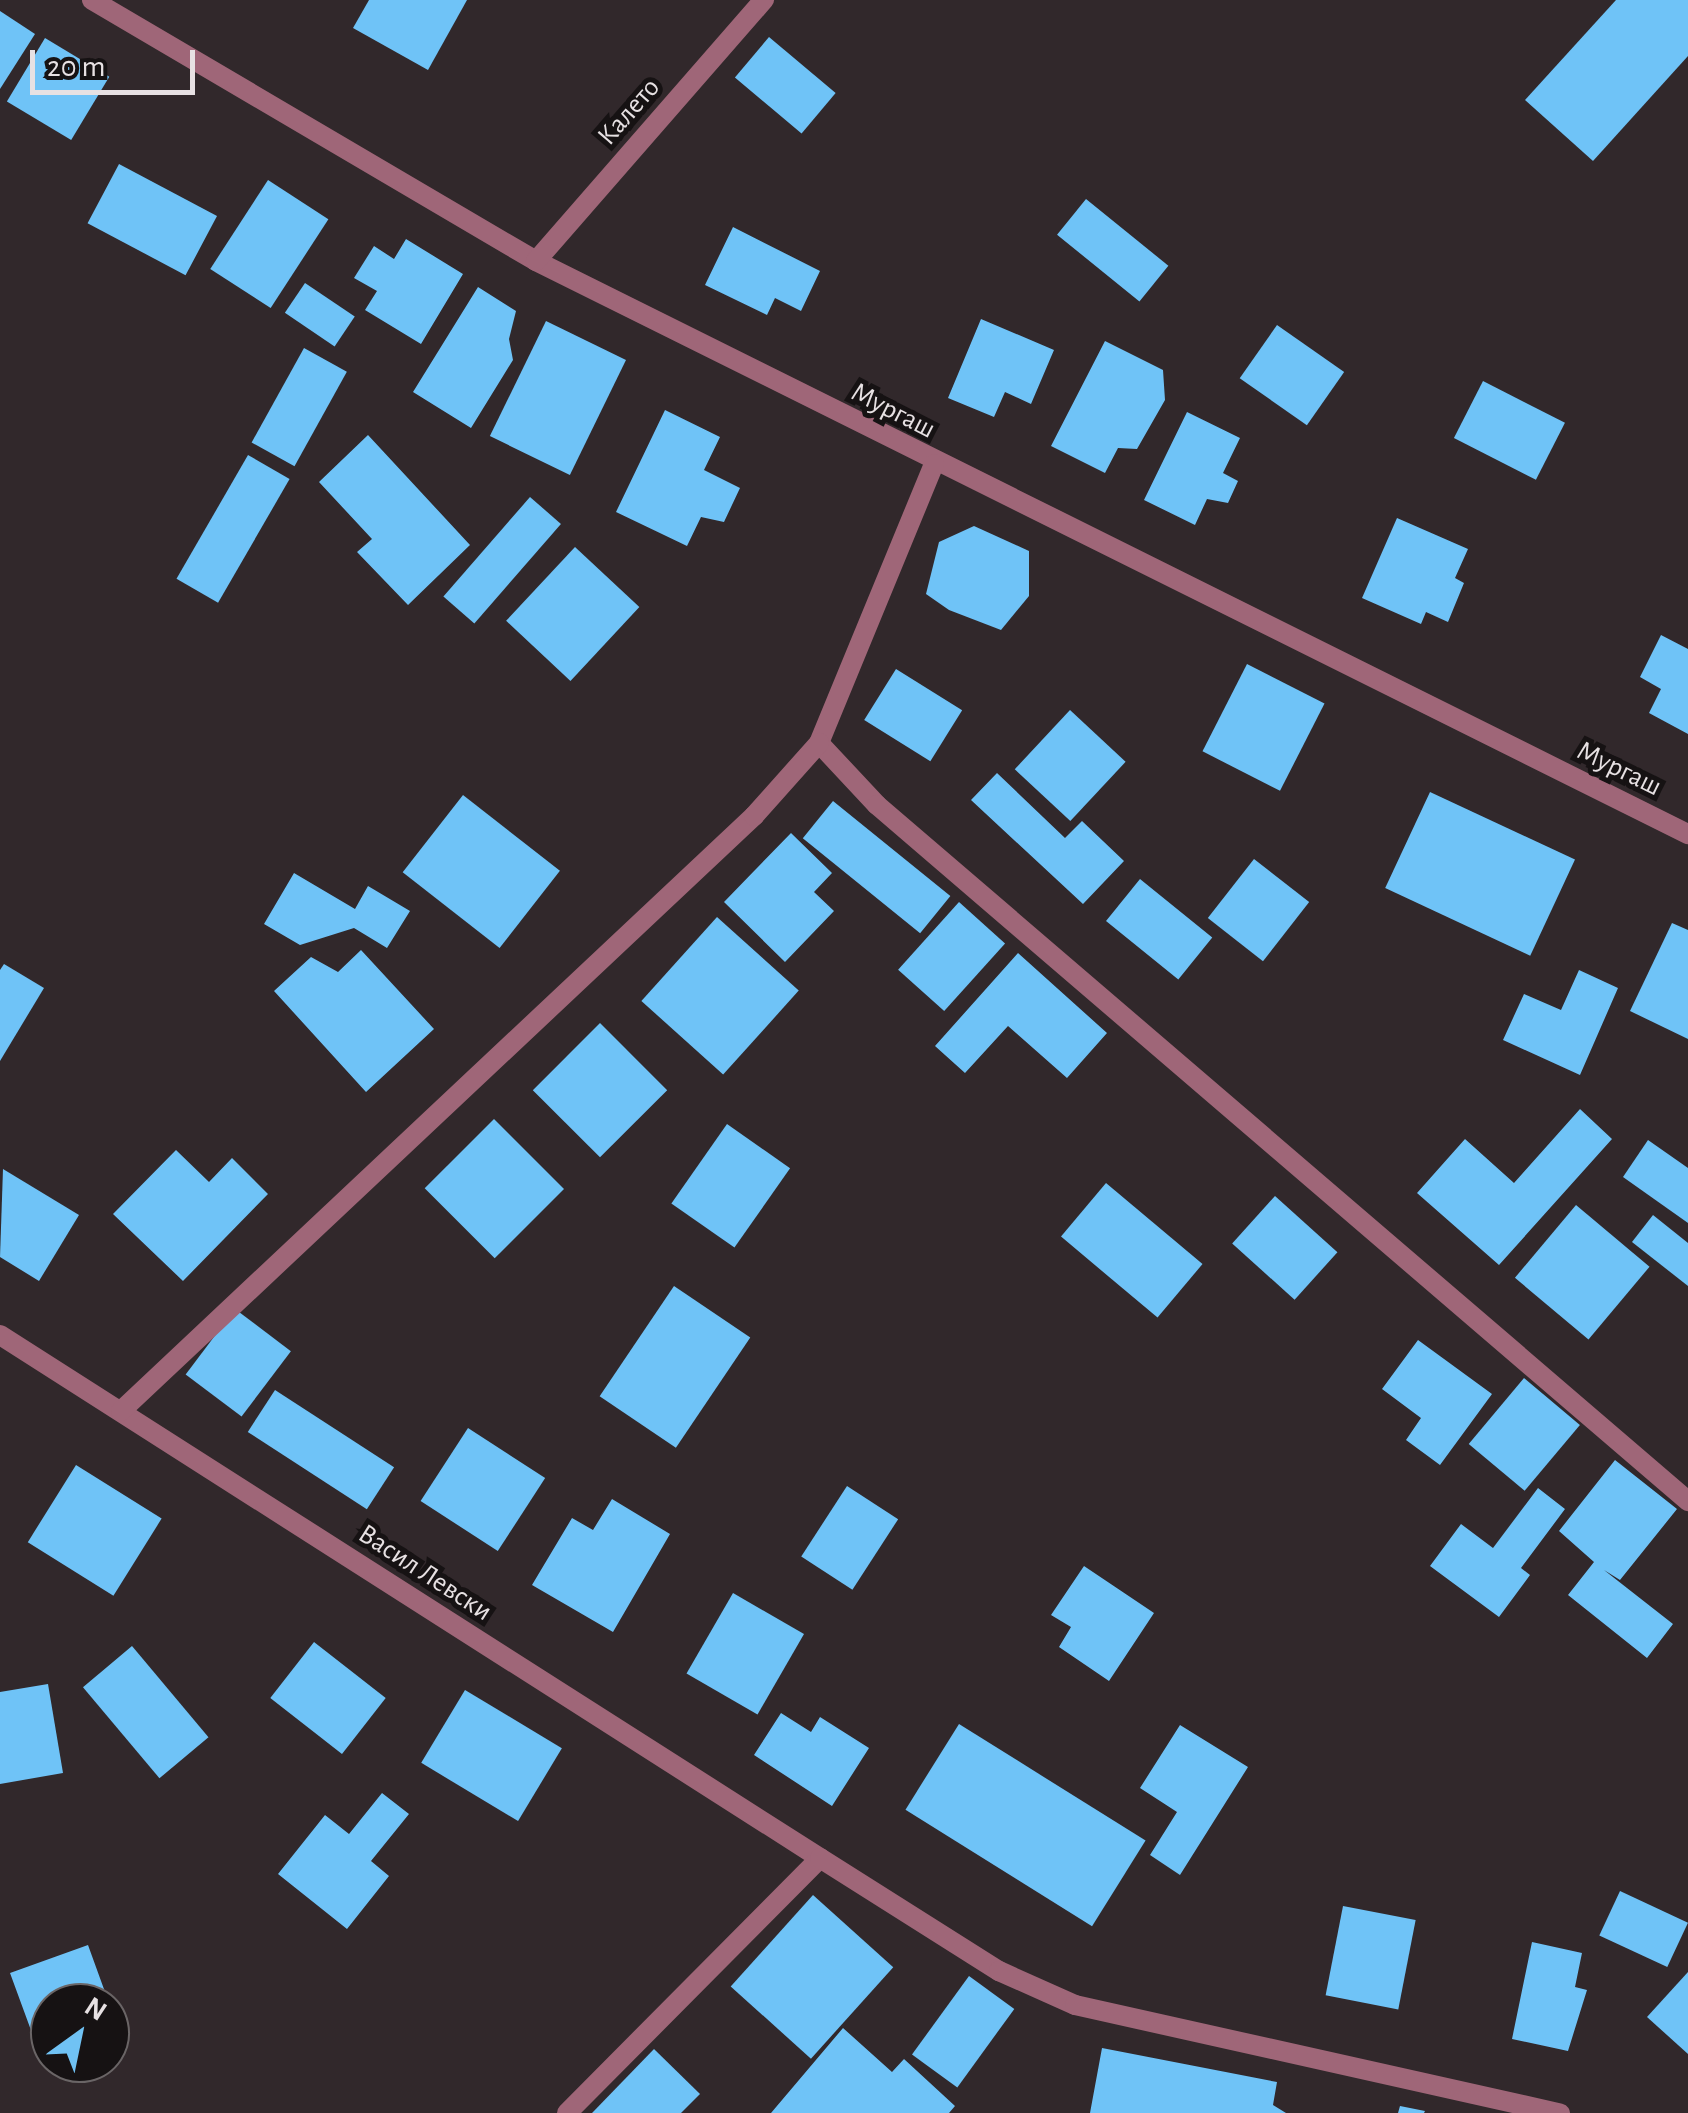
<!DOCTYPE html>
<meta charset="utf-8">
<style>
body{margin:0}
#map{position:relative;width:1688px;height:2113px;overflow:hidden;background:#31282b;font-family:"Alegreya Sans",sans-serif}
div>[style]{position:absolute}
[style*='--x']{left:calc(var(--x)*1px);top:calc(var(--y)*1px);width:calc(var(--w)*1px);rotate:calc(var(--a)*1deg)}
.building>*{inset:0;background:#6fc3f7;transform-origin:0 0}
.street>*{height:20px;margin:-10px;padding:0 10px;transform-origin:10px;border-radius:10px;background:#9f6678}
span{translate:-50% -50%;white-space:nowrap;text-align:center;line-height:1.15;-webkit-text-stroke:10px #161213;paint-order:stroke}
.street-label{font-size:28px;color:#e7e1e3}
.north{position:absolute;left:30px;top:1983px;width:100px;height:100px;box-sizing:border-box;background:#161213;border:2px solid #6a6566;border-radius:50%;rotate:33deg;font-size:28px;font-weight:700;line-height:40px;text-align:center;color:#e7e1e3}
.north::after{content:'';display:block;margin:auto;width:35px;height:45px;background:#70c2f4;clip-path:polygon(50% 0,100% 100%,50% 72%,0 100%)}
.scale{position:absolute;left:30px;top:50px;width:165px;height:45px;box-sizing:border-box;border:5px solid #e7e1e3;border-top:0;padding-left:12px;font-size:30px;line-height:35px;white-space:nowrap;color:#e7e1e3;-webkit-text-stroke:8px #161213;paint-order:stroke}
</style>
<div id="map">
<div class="building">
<i style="clip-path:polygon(369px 0,467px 0,428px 70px,353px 28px)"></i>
<i style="clip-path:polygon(1616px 0,1688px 0,1688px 56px,1593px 161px,1525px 100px)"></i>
<i style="clip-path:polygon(0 11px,35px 34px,0 89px)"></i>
<i style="left:769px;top:37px;width:87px;height:53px;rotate:40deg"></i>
<i style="left:45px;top:38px;width:75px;height:74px;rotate:31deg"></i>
<i style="left:119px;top:164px;width:111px;height:67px;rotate:28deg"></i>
<i style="left:268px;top:180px;width:72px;height:106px;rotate:33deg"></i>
<i style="left:1086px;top:199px;width:106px;height:46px;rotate:39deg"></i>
<i style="clip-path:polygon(733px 227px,820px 271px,801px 311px,775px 298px,767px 315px,705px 285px)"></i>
<i style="clip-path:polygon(406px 239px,463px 274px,421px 344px,365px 310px,377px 291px,354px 278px,374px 246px,394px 259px)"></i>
<i style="left:305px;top:283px;width:60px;height:36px;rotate:34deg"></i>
<i style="clip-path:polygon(478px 287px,516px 311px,509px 339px,513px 360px,471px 428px,413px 392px)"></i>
<i style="clip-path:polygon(981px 319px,1054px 350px,1031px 404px,1005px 392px,994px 417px,948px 398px)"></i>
<i style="left:546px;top:321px;width:89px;height:128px;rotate:26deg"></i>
<i style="left:1277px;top:325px;width:82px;height:65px;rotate:35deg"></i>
<i style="clip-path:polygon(1105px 341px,1163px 370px,1165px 400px,1137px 449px,1118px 448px,1105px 473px,1051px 446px)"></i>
<i style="left:304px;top:348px;width:49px;height:108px;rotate:29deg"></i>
<i style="left:1483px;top:381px;width:92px;height:64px;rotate:27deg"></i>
<i style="clip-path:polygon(665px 410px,720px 437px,704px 470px,740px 488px,724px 522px,701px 517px,687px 546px,616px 512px)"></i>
<i style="clip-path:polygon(1187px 412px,1240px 438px,1223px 473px,1238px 481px,1228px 503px,1207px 499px,1195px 525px,1144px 500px)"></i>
<i style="clip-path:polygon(368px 435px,470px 545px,408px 605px,357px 552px,372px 539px,319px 482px)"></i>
<i style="left:248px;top:455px;width:48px;height:143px;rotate:30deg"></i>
<i style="left:530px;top:497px;width:41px;height:132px;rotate:41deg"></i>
<i style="clip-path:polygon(1397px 518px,1468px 549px,1455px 578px,1464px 583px,1448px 622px,1426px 612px,1421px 624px,1362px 598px)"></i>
<i style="clip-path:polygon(974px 526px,1029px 551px,1029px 596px,1001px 630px,949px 610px,926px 594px,939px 542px)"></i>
<i style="left:575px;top:547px;width:88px;height:101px;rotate:43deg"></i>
<i style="clip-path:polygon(1661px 635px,1688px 649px,1688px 734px,1649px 713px,1661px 689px,1640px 677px)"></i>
<i style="left:1247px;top:664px;width:87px;height:98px;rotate:27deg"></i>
<i style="left:896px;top:669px;width:78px;height:60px;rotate:32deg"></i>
<i style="left:1070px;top:710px;width:76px;height:81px;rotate:43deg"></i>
<i style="clip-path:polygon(997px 773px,1065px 838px,1082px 821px,1124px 861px,1083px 904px,971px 800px)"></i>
<i style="left:1430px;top:792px;width:160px;height:106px;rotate:25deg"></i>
<i style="left:463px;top:795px;width:123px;height:98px;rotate:38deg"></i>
<i style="left:833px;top:801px;width:151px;height:48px;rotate:39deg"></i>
<i style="clip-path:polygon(791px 833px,832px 873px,814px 892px,834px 911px,785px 962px,724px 902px)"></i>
<i style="left:1254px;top:859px;width:70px;height:75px;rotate:38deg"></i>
<i style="clip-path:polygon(294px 873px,355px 909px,368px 886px,410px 911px,387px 948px,354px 928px,300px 945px,264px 924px)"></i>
<i style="left:1140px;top:879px;width:93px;height:54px;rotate:39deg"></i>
<i style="left:959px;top:902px;width:62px;height:91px;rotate:42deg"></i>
<i style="left:717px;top:917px;width:110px;height:113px;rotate:42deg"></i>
<i style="clip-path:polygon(1672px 923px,1688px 930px,1688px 1039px,1630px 1011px)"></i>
<i style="clip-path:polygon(361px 950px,434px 1029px,366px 1092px,274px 991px,311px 957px,338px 972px)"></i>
<i style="clip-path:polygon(1018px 953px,1107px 1033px,1067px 1078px,1008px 1026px,965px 1073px,935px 1046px)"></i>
<i style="clip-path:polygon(4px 964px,44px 988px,0 1061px,0 970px)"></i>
<i style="clip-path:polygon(1579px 970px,1618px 988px,1580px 1075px,1503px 1040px,1524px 994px,1561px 1010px)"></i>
<i style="left:600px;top:1023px;width:95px;height:95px;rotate:45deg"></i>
<i style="clip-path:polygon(1580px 1109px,1612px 1139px,1499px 1265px,1417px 1193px,1465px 1139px,1514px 1183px)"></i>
<i style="left:494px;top:1119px;width:99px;height:98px;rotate:45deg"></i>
<i style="left:727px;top:1124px;width:77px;height:97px;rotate:35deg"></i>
<i style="clip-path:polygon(1648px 1140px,1688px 1168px,1688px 1223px,1623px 1177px)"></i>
<i style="clip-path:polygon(176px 1150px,209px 1182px,232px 1158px,268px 1194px,183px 1281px,113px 1214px)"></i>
<i style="clip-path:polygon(3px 1169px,79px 1215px,39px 1281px,0 1257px)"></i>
<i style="left:1106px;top:1183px;width:126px;height:70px;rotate:40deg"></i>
<i style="left:1275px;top:1196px;width:84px;height:64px;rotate:42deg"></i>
<i style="left:1576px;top:1205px;width:96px;height:95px;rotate:40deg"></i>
<i style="clip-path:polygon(1653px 1215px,1688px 1243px,1688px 1286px,1632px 1242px)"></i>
<i style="left:674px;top:1286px;width:92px;height:133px;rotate:34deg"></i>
<i style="left:235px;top:1309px;width:70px;height:82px;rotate:37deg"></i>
<i style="clip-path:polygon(1418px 1340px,1492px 1394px,1440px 1465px,1406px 1440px,1421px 1418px,1382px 1389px)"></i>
<i style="left:1524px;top:1378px;width:73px;height:86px;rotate:40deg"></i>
<i style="left:275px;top:1390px;width:142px;height:50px;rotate:33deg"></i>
<i style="left:468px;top:1428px;width:92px;height:87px;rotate:33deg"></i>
<i style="clip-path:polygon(1615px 1460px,1677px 1509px,1620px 1580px,1604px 1570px,1673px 1624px,1647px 1658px,1568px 1595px,1594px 1562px,1559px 1531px)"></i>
<i style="left:76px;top:1465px;width:101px;height:91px;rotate:32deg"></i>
<i style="left:847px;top:1486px;width:61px;height:84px;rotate:33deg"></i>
<i style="clip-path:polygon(1538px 1488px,1565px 1509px,1521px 1568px,1530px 1575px,1499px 1617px,1430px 1566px,1461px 1524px,1493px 1548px)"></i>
<i style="clip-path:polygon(612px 1499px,670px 1534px,613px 1632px,532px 1585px,572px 1518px,593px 1530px)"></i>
<i style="clip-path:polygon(1084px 1566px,1154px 1613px,1109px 1681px,1059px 1647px,1071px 1627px,1051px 1615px)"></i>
<i style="left:733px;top:1593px;width:82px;height:93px;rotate:30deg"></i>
<i style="left:314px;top:1642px;width:91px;height:71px;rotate:38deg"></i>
<i style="left:132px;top:1646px;width:119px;height:64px;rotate:50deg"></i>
<i style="clip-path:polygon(48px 1684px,63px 1773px,0 1784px,0 1692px)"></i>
<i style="left:465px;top:1690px;width:113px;height:85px;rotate:31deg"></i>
<i style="clip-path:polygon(781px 1713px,811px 1732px,820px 1717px,869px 1748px,832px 1806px,754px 1755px)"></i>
<i style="left:959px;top:1724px;width:220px;height:101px;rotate:32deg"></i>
<i style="clip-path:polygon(1180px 1725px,1248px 1767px,1180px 1875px,1150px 1855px,1177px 1812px,1140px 1788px)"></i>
<i style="clip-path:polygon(382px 1793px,409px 1814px,371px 1861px,389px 1876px,347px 1929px,278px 1874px,325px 1815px,349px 1834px)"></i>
<i style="left:1620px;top:1891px;width:75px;height:49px;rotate:25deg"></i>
<i style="left:813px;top:1895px;width:108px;height:123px;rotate:42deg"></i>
<i style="left:1343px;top:1906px;width:74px;height:91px;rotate:11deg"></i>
<i style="clip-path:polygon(1532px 1942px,1582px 1953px,1575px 1987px,1587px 1990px,1568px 2051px,1512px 2039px)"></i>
<i style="clip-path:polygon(88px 1945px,109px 2003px,50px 2003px,50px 2061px,43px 2063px,10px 1973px)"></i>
<i style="clip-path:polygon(1688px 1972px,1688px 2054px,1647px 2017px)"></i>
<i style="left:969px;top:1976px;width:56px;height:97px;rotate:36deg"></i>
<i style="clip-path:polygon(110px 2007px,121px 2035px,110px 2039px)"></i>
<i style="clip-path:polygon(843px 2028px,892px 2072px,904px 2059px,955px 2106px,949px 2113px,771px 2113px)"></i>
<i style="clip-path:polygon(1102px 2048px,1277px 2082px,1273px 2105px,1286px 2113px,1090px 2113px)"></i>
<i style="clip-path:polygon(654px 2049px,700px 2094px,681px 2113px,592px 2113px)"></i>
<i style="clip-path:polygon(1400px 2106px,1425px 2111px,1424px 2113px,1398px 2113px)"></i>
</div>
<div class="street">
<i style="--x:92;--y:0;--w:515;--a:30.45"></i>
<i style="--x:536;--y:261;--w:1287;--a:26.45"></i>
<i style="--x:536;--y:261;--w:347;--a:-48.9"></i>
<i style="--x:934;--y:464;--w:302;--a:112.4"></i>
<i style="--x:819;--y:743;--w:85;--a:46.9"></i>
<i style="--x:877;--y:805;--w:1069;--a:40.64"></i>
<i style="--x:0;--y:1335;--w:973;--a:32.53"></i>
<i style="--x:121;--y:1411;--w:869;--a:-43.23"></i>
<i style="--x:754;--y:816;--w:98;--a:-48.3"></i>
<i style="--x:567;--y:2113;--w:359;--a:-45.2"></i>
<i style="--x:820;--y:1858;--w:212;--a:32.3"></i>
<i style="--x:999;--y:1971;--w:83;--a:24.1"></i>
<i style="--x:1075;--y:2005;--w:497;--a:12.6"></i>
</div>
<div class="street-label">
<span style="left:629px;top:112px;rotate:-49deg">Калето</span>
<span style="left:893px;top:411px;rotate:27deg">Мургаш</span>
<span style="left:1619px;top:769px;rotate:26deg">Мургаш</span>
<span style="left:425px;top:1573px;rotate:33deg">Васил Левски</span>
</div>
<div class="north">N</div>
<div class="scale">20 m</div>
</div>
